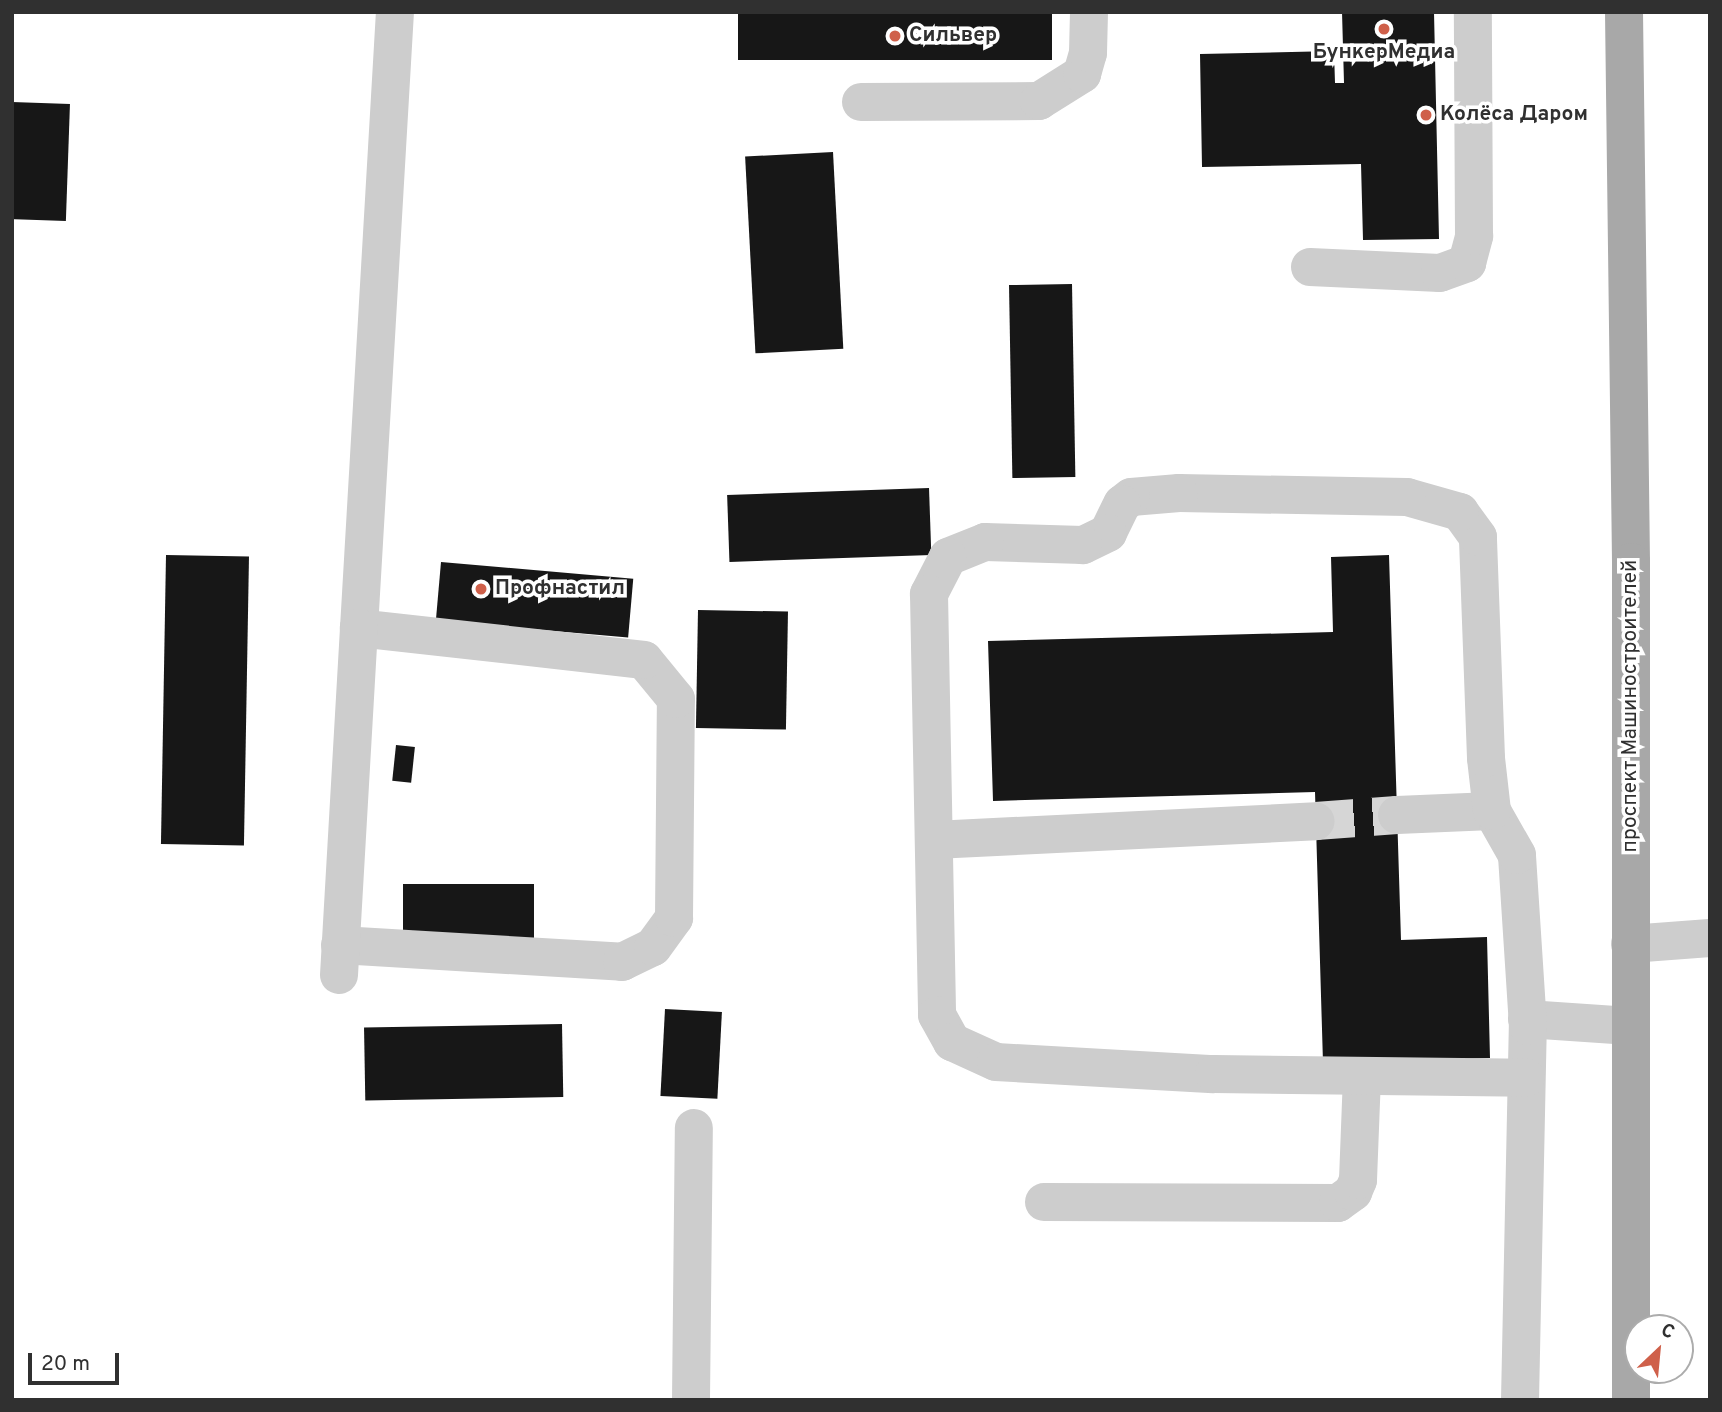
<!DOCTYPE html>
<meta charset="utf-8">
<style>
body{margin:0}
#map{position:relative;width:1722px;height:1412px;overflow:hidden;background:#fff;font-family:Overpass,sans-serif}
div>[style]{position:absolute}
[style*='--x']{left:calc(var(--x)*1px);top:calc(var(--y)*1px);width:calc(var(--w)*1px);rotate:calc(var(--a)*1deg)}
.building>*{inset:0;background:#171717;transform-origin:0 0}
.minor-tunnel>*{height:38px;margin-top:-19px;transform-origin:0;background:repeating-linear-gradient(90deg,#d6d6d6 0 38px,transparent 0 57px)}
.minor>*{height:38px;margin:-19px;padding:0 19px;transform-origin:19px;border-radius:19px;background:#cdcdcd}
.major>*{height:38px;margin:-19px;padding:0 19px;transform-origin:19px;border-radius:19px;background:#a8a8a8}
.dots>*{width:19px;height:19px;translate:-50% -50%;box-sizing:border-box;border:4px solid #fff;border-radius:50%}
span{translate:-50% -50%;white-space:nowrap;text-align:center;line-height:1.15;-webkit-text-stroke:7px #fff;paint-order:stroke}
.poi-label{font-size:21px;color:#303030;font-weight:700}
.left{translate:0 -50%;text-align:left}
.street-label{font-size:21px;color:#303030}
.frame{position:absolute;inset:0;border:14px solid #303030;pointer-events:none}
.north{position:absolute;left:1624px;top:1314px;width:70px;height:70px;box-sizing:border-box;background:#fff;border:2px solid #acacac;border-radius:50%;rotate:26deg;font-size:19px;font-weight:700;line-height:28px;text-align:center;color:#303030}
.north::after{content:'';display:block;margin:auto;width:24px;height:32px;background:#cf604a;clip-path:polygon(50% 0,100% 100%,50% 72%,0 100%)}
.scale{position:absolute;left:28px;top:1353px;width:91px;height:32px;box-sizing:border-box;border:4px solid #303030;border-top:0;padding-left:9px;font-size:21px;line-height:24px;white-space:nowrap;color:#303030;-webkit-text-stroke:5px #fff;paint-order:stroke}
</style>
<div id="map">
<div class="building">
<i style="left:738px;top:12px;width:314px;height:48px"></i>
<i style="clip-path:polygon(1342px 12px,1434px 12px,1439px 239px,1363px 240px,1361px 164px,1202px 167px,1200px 54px,1334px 51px,1335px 83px,1344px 83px)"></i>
<i style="left:12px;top:102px;width:58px;height:117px;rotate:2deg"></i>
<i style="left:833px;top:152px;width:197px;height:88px;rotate:87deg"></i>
<i style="left:1072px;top:284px;width:193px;height:63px;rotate:89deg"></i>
<i style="left:929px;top:488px;width:67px;height:202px;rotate:88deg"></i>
<i style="left:166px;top:555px;width:83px;height:289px;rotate:1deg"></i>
<i style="clip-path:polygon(1389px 555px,1401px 940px,1487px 937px,1490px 1058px,1323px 1063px,1315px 792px,993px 801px,988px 641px,1333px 632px,1331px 557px)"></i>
<i style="left:441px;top:562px;width:193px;height:59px;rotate:5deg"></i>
<i style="left:698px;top:610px;width:90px;height:118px;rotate:1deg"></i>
<i style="left:396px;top:745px;width:19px;height:36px;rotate:6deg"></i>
<i style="left:403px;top:884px;width:131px;height:61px"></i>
<i style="left:665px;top:1009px;width:57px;height:87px;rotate:3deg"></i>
<i style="left:562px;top:1024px;width:73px;height:198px;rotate:89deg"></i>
</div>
<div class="minor-tunnel">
<i style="--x:1316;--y:821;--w:81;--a:-4.2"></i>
</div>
<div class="minor">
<i style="--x:861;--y:102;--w:178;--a:-0.3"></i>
<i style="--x:1039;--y:101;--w:51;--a:-32.1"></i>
<i style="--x:1082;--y:74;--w:22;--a:-74"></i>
<i style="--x:1088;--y:53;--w:41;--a:-88.6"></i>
<i style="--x:1310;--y:267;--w:130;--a:2.6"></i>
<i style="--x:1440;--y:273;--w:29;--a:-20"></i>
<i style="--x:1467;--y:263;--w:28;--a:-75"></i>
<i style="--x:1474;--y:236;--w:224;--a:-90.3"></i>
<i style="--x:1397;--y:815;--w:95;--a:-2.4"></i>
<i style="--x:934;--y:840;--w:382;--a:-2.8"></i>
<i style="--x:1630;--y:944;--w:80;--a:-4.3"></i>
<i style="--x:340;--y:945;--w:283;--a:3.4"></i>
<i style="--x:622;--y:962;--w:34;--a:-26"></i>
<i style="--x:653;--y:947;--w:36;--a:-54"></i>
<i style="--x:674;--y:918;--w:219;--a:-89.5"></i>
<i style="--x:676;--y:699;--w:50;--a:-129.4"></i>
<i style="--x:644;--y:660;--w:287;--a:-173.6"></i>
<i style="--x:359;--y:628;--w:617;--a:-86.66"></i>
<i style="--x:339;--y:975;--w:348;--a:-86.7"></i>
<i style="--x:1527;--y:1019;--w:103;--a:3.9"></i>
<i style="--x:1044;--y:1202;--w:294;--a:0.2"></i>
<i style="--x:1338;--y:1203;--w:19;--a:-36"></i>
<i style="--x:1353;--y:1192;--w:13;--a:-67"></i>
<i style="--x:1358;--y:1180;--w:104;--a:-87.8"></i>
<i style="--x:691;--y:1400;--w:272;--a:-89.4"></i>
<i style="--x:1520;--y:1400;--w:374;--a:-88.8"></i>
<i style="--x:1528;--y:1026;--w:171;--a:-93.7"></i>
<i style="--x:1517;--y:855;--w:51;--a:-119.6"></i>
<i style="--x:1492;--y:811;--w:53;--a:-96.5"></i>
<i style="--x:1486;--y:758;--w:221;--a:-92.1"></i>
<i style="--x:1478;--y:537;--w:31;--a:-126"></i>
<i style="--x:1460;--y:512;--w:55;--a:-164.2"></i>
<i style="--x:1407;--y:497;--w:228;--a:-179"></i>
<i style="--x:1179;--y:493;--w:48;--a:175.2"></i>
<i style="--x:1131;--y:497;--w:11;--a:142"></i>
<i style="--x:1122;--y:504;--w:32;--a:116"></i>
<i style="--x:1108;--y:533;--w:28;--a:154"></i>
<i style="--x:1083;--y:545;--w:98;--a:-178.2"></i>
<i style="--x:985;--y:542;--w:40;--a:158"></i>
<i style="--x:948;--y:557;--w:42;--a:117.2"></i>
<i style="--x:929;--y:594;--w:421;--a:88.9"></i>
<i style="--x:937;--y:1015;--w:31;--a:61"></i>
<i style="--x:952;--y:1042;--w:48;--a:24.4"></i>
<i style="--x:996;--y:1062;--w:218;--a:3.2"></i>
<i style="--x:1214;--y:1074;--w:312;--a:0.7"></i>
</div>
<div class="major">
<i style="--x:1624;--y:12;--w:550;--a:89.27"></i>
<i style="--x:1631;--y:562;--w:838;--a:90"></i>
</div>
<div class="dots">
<i style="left:1384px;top:29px;background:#cf604a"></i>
<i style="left:895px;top:36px;background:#cf604a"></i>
<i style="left:1426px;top:115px;background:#cf604a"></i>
<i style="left:481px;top:589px;background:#cf604a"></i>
</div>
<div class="poi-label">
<span class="left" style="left:909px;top:36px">Сильвер</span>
<span style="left:1384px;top:53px">БункерМедиа</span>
<span class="left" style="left:1440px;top:115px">Колёса Даром</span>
<span class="left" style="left:495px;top:589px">Профнастил</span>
</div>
<div class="street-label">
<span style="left:1631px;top:706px;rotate:-90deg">проспект Машиностроителей</span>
</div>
<div class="frame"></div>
<div class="north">С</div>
<div class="scale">20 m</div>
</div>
